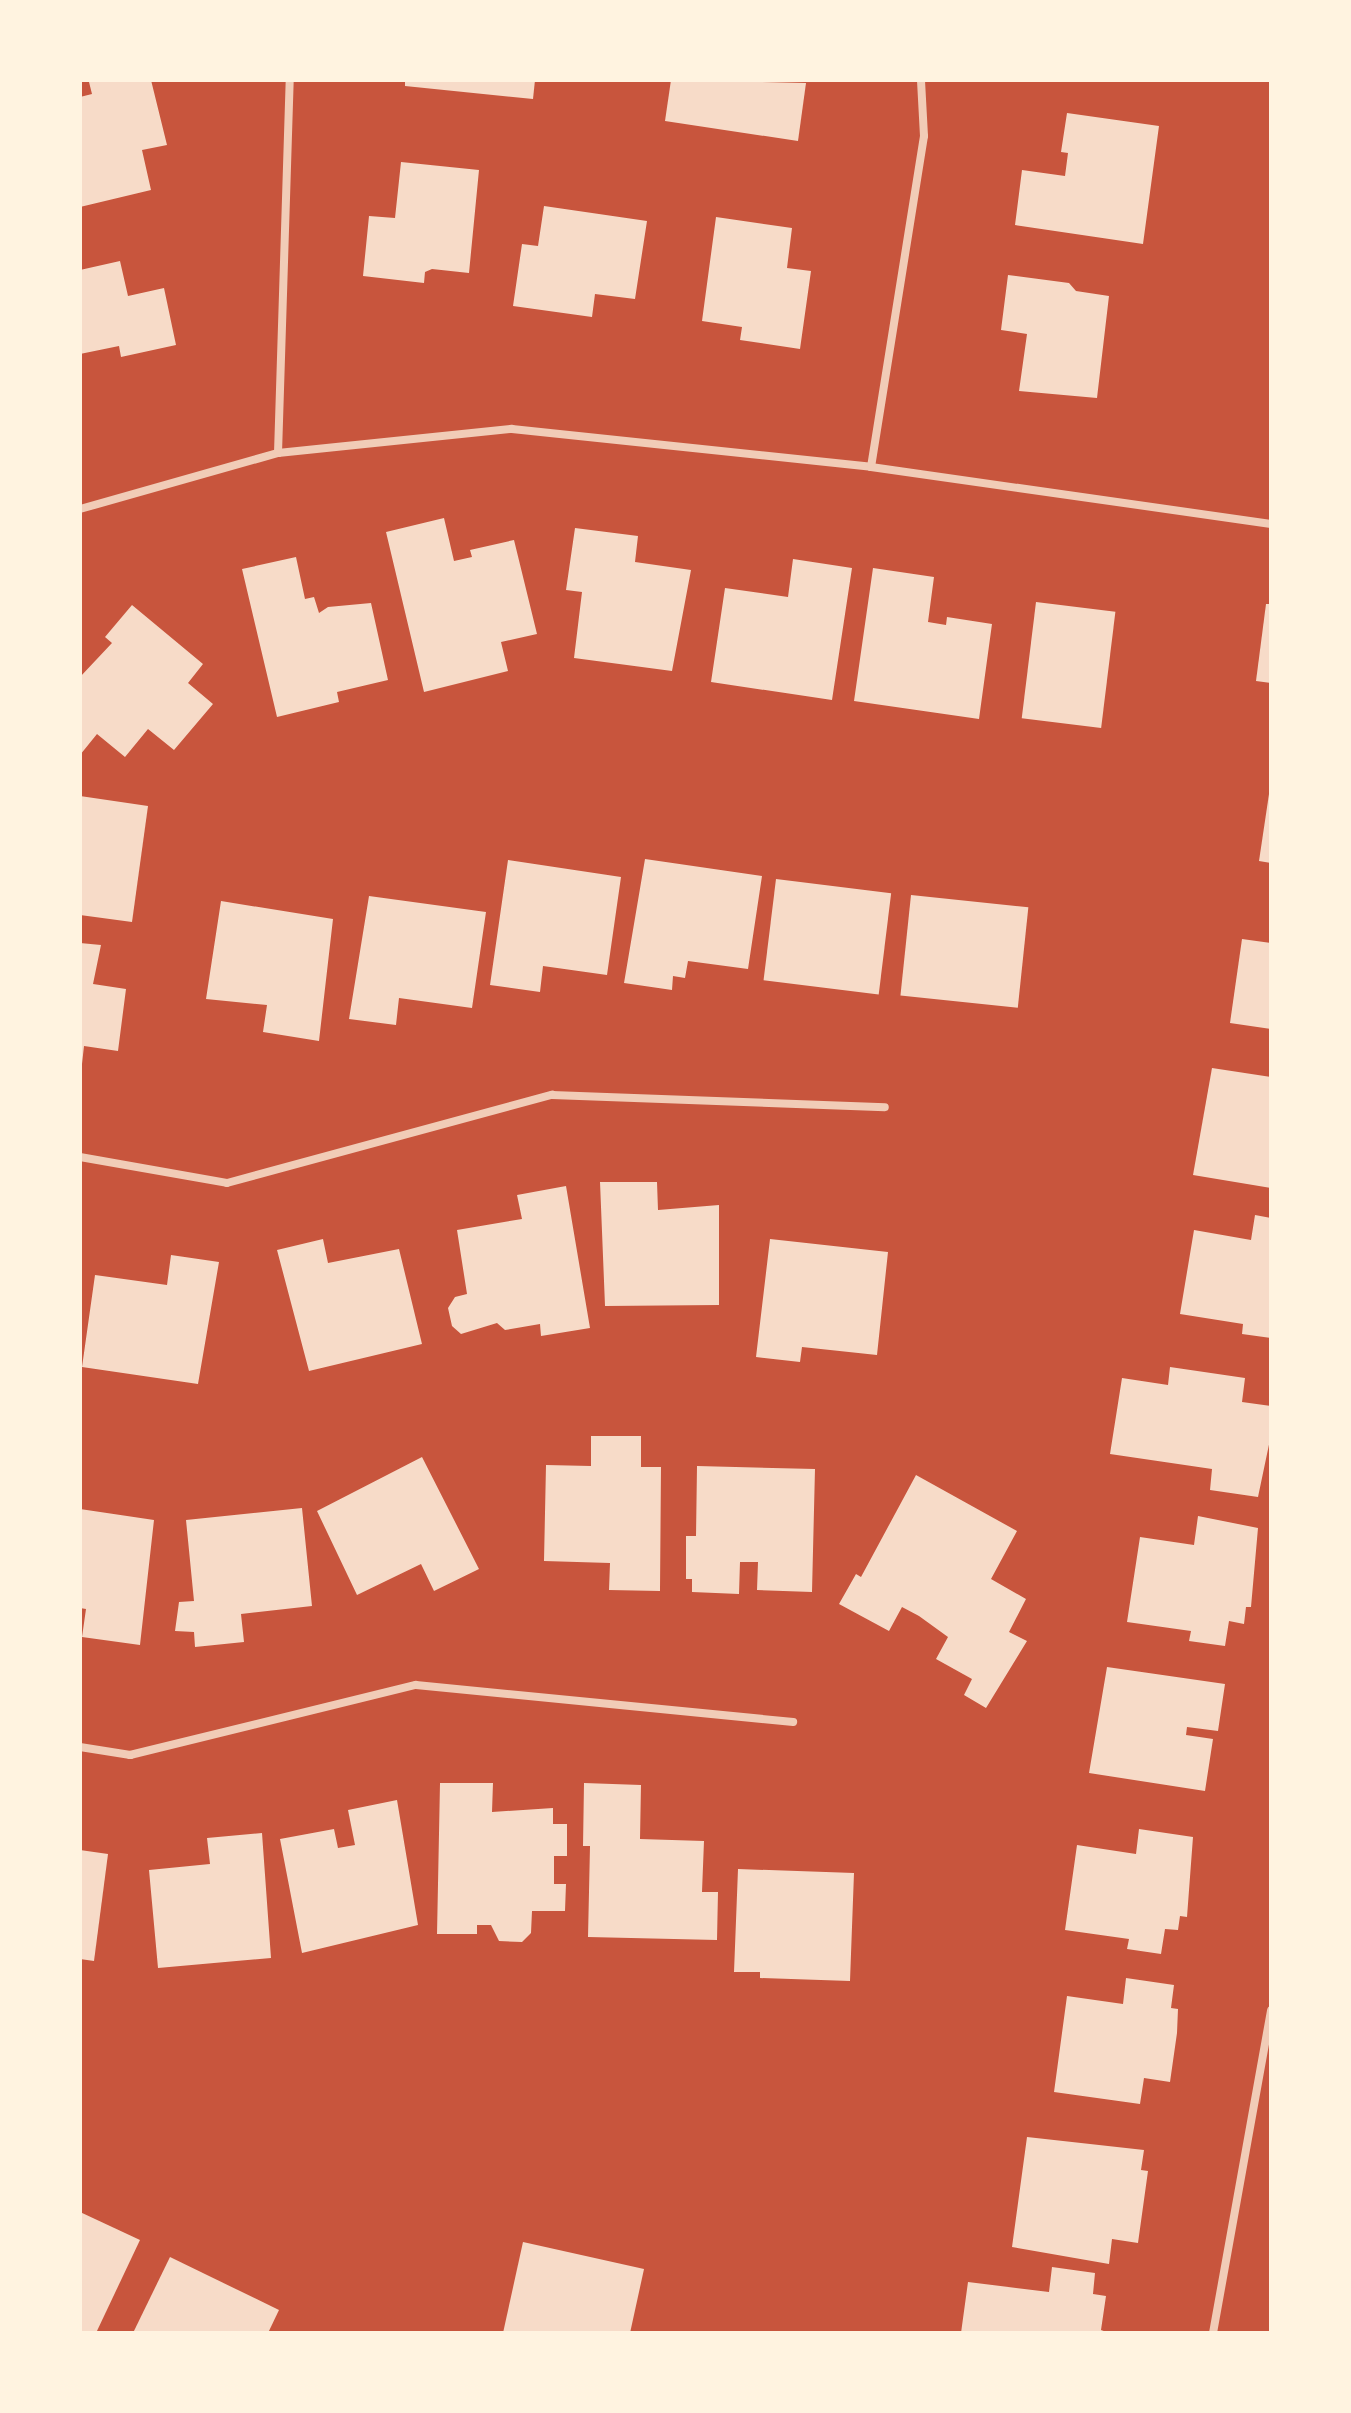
<!DOCTYPE html>
<style>
body{margin:0}
#map{position:relative;width:1351px;height:2413px;overflow:hidden;background:#c8553d;font-family:"DM Sans",sans-serif}
div>[style]{position:absolute}
[style*='--x']{left:calc(var(--x)*1px);top:calc(var(--y)*1px);width:calc(var(--w)*1px);rotate:calc(var(--a)*1deg)}
.building>*{inset:0;background:#f7dbc8;transform-origin:0 0}
.minor>*{height:8px;margin:-4px;padding:0 4px;transform-origin:4px;border-radius:4px;background:#f1ccb7}
span{translate:-50% -50%;white-space:nowrap;text-align:center;line-height:1.15;-webkit-text-stroke:6px #fff3e0;paint-order:stroke}
.frame{position:absolute;inset:0;border:82px solid #fff3e0;pointer-events:none}
</style>
<div id="map">
<div class="building">
<i style="clip-path:polygon(151px 80px,167px 145px,142px 150px,151px 190px,80px 207px,80px 97px,92px 94px,89px 82px,97px 80px)"></i>
<i style="clip-path:polygon(405px 80px,535px 80px,533px 99px,405px 86px)"></i>
<i style="clip-path:polygon(671px 80px,806px 83px,798px 141px,665px 121px)"></i>
<i style="clip-path:polygon(1067px 113px,1159px 126px,1143px 244px,1015px 225px,1022px 170px,1065px 176px,1068px 153px,1061px 152px)"></i>
<i style="clip-path:polygon(401px 162px,479px 170px,469px 273px,432px 269px,425px 272px,424px 283px,363px 276px,369px 216px,395px 218px)"></i>
<i style="clip-path:polygon(544px 206px,647px 221px,635px 299px,595px 294px,592px 317px,513px 306px,522px 244px,538px 246px)"></i>
<i style="clip-path:polygon(716px 217px,792px 228px,787px 268px,811px 271px,800px 349px,740px 340px,742px 327px,702px 321px)"></i>
<i style="clip-path:polygon(120px 261px,128px 296px,164px 288px,176px 345px,121px 357px,119px 346px,80px 354px,80px 270px)"></i>
<i style="clip-path:polygon(1008px 275px,1069px 283px,1076px 291px,1109px 296px,1097px 398px,1019px 391px,1027px 334px,1001px 330px)"></i>
<i style="clip-path:polygon(444px 518px,454px 561px,472px 557px,470px 550px,514px 540px,537px 634px,501px 642px,508px 671px,424px 692px,386px 532px)"></i>
<i style="clip-path:polygon(575px 528px,638px 536px,635px 562px,691px 570px,672px 671px,574px 658px,582px 592px,566px 590px)"></i>
<i style="clip-path:polygon(296px 557px,305px 599px,314px 597px,319px 613px,328px 607px,371px 603px,388px 680px,337px 692px,339px 702px,277px 717px,242px 569px)"></i>
<i style="clip-path:polygon(793px 559px,852px 568px,832px 700px,711px 682px,725px 588px,788px 597px)"></i>
<i style="clip-path:polygon(873px 568px,934px 577px,928px 622px,946px 625px,947px 617px,992px 624px,979px 719px,854px 701px)"></i>
<i style="left:1036px;top:602px;width:80px;height:117px;rotate:7deg"></i>
<i style="clip-path:polygon(1266px 604px,1271px 604px,1271px 683px,1256px 681px)"></i>
<i style="clip-path:polygon(132px 605px,203px 664px,188px 683px,213px 704px,174px 750px,148px 729px,125px 757px,97px 734px,80px 755px,80px 677px,112px 643px,105px 637px)"></i>
<i style="clip-path:polygon(1269px 794px,1271px 794px,1271px 863px,1259px 861px)"></i>
<i style="clip-path:polygon(80px 796px,148px 806px,132px 922px,80px 915px)"></i>
<i style="clip-path:polygon(645px 859px,762px 876px,748px 969px,688px 961px,685px 978px,673px 976px,672px 990px,624px 983px)"></i>
<i style="clip-path:polygon(508px 860px,621px 877px,607px 975px,543px 966px,540px 992px,490px 985px)"></i>
<i style="left:776px;top:879px;width:116px;height:102px;rotate:7deg"></i>
<i style="left:911px;top:895px;width:118px;height:101px;rotate:6deg"></i>
<i style="clip-path:polygon(369px 896px,486px 912px,472px 1008px,399px 998px,396px 1025px,349px 1019px)"></i>
<i style="clip-path:polygon(221px 901px,333px 919px,319px 1041px,263px 1032px,267px 1005px,206px 999px)"></i>
<i style="clip-path:polygon(1242px 939px,1271px 943px,1271px 1029px,1230px 1023px)"></i>
<i style="clip-path:polygon(80px 943px,101px 945px,93px 984px,126px 989px,118px 1051px,84px 1046px,82px 1064px)"></i>
<i style="clip-path:polygon(1212px 1068px,1271px 1077px,1271px 1188px,1193px 1175px)"></i>
<i style="clip-path:polygon(600px 1182px,657px 1182px,658px 1210px,719px 1205px,719px 1305px,605px 1306px)"></i>
<i style="clip-path:polygon(566px 1186px,590px 1328px,541px 1336px,540px 1324px,505px 1330px,497px 1323px,461px 1334px,452px 1326px,448px 1308px,455px 1297px,467px 1294px,457px 1230px,522px 1219px,517px 1195px)"></i>
<i style="clip-path:polygon(1255px 1215px,1271px 1218px,1271px 1338px,1242px 1334px,1243px 1324px,1180px 1314px,1194px 1230px,1251px 1240px)"></i>
<i style="clip-path:polygon(323px 1239px,328px 1263px,399px 1249px,422px 1344px,309px 1371px,277px 1250px)"></i>
<i style="clip-path:polygon(770px 1239px,888px 1252px,877px 1355px,802px 1347px,800px 1362px,756px 1357px)"></i>
<i style="clip-path:polygon(171px 1255px,219px 1262px,198px 1384px,82px 1367px,95px 1275px,167px 1285px)"></i>
<i style="clip-path:polygon(1170px 1367px,1245px 1378px,1242px 1402px,1271px 1406px,1271px 1435px,1258px 1497px,1210px 1490px,1212px 1469px,1110px 1454px,1122px 1378px,1168px 1385px)"></i>
<i style="clip-path:polygon(591px 1436px,641px 1436px,641px 1467px,661px 1467px,660px 1591px,609px 1590px,610px 1563px,544px 1561px,546px 1465px,591px 1466px)"></i>
<i style="clip-path:polygon(422px 1457px,479px 1569px,434px 1591px,421px 1564px,357px 1595px,317px 1511px)"></i>
<i style="clip-path:polygon(697px 1466px,815px 1469px,812px 1592px,757px 1590px,758px 1562px,740px 1562px,739px 1594px,692px 1592px,692px 1579px,686px 1579px,686px 1536px,696px 1536px)"></i>
<i style="clip-path:polygon(916px 1475px,1017px 1531px,991px 1579px,1026px 1599px,1009px 1632px,1027px 1641px,986px 1708px,964px 1695px,972px 1679px,936px 1659px,948px 1637px,919px 1616px,902px 1607px,889px 1631px,839px 1604px,856px 1574px,861px 1577px)"></i>
<i style="clip-path:polygon(302px 1508px,312px 1606px,241px 1614px,244px 1642px,195px 1647px,194px 1632px,175px 1631px,179px 1602px,194px 1601px,186px 1520px)"></i>
<i style="clip-path:polygon(80px 1509px,154px 1520px,140px 1645px,82px 1637px,86px 1609px,80px 1608px)"></i>
<i style="clip-path:polygon(1198px 1516px,1258px 1528px,1251px 1607px,1246px 1607px,1244px 1624px,1229px 1621px,1225px 1646px,1189px 1641px,1191px 1631px,1127px 1622px,1140px 1537px,1194px 1545px)"></i>
<i style="clip-path:polygon(1107px 1667px,1225px 1684px,1218px 1731px,1187px 1727px,1186px 1735px,1213px 1739px,1205px 1791px,1089px 1773px)"></i>
<i style="clip-path:polygon(440px 1783px,493px 1783px,492px 1812px,553px 1808px,553px 1824px,567px 1824px,567px 1856px,554px 1856px,554px 1884px,566px 1884px,565px 1911px,532px 1911px,531px 1933px,522px 1942px,499px 1941px,491px 1925px,477px 1925px,477px 1934px,437px 1934px)"></i>
<i style="clip-path:polygon(584px 1783px,641px 1785px,640px 1839px,704px 1841px,702px 1892px,718px 1892px,717px 1940px,588px 1937px,590px 1846px,583px 1846px)"></i>
<i style="clip-path:polygon(397px 1800px,418px 1925px,302px 1953px,280px 1839px,334px 1829px,338px 1848px,355px 1845px,348px 1810px)"></i>
<i style="clip-path:polygon(1139px 1829px,1193px 1837px,1187px 1917px,1180px 1916px,1178px 1930px,1165px 1929px,1161px 1954px,1127px 1949px,1129px 1939px,1065px 1930px,1077px 1845px,1136px 1854px)"></i>
<i style="clip-path:polygon(262px 1833px,271px 1958px,158px 1968px,149px 1870px,210px 1864px,207px 1838px)"></i>
<i style="clip-path:polygon(80px 1850px,108px 1854px,94px 1961px,80px 1959px)"></i>
<i style="clip-path:polygon(738px 1869px,854px 1873px,850px 1981px,760px 1978px,760px 1972px,734px 1972px)"></i>
<i style="clip-path:polygon(1126px 1978px,1174px 1985px,1171px 2008px,1178px 2009px,1177px 2033px,1170px 2082px,1144px 2078px,1140px 2104px,1054px 2092px,1067px 1996px,1123px 2004px)"></i>
<i style="clip-path:polygon(1027px 2137px,1144px 2150px,1141px 2170px,1148px 2171px,1138px 2243px,1112px 2239px,1109px 2264px,1012px 2247px)"></i>
<i style="clip-path:polygon(80px 2212px,140px 2240px,96px 2333px,80px 2333px)"></i>
<i style="clip-path:polygon(523px 2242px,644px 2269px,630px 2333px,503px 2333px)"></i>
<i style="clip-path:polygon(170px 2257px,279px 2310px,268px 2333px,133px 2333px)"></i>
<i style="clip-path:polygon(1052px 2267px,1095px 2273px,1093px 2294px,1106px 2296px,1101px 2330px,1109px 2333px,961px 2333px,968px 2282px,1049px 2292px)"></i>
</div>
<div class="minor">
<i style="--x:278;--y:453;--w:373;--a:-88.2"></i>
<i style="--x:871;--y:467;--w:335;--a:-80.9"></i>
<i style="--x:924;--y:136;--w:56;--a:-93.1"></i>
<i style="--x:80;--y:509;--w:206;--a:-15.8"></i>
<i style="--x:278;--y:453;--w:235;--a:-5.9"></i>
<i style="--x:512;--y:429;--w:361;--a:6"></i>
<i style="--x:871;--y:467;--w:404;--a:8.1"></i>
<i style="--x:80;--y:1157;--w:149;--a:10"></i>
<i style="--x:227;--y:1183;--w:337;--a:-15.2"></i>
<i style="--x:552;--y:1095;--w:333;--a:2.1"></i>
<i style="--x:80;--y:1747;--w:51;--a:9.1"></i>
<i style="--x:130;--y:1755;--w:294;--a:-13.8"></i>
<i style="--x:416;--y:1685;--w:379;--a:5.6"></i>
<i style="--x:1213;--y:2333;--w:328;--a:-79.8"></i>
</div>
<div class="frame"></div>
</div>
